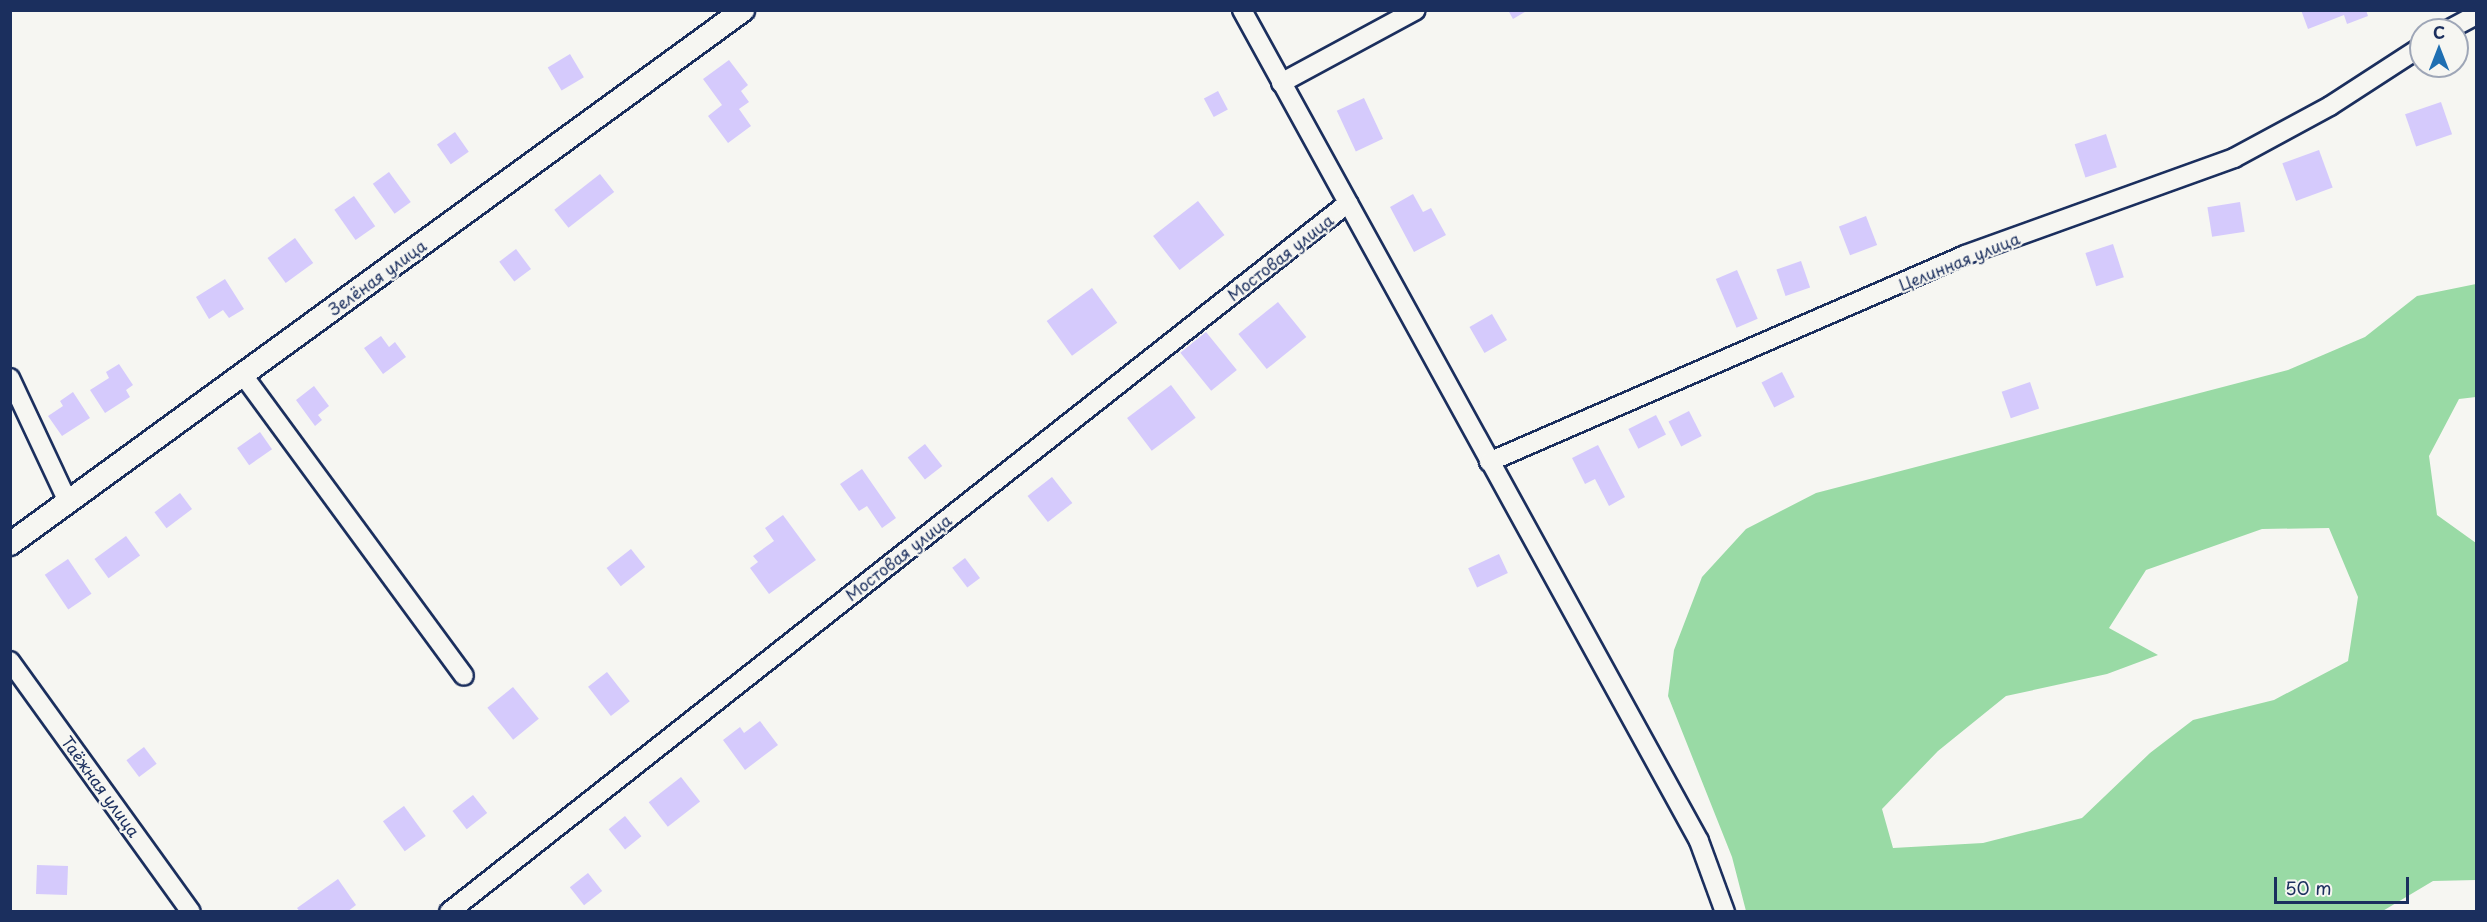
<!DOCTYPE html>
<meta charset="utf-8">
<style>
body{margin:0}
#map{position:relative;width:2487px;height:922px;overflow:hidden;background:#f6f6f2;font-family:"Playpen Sans",sans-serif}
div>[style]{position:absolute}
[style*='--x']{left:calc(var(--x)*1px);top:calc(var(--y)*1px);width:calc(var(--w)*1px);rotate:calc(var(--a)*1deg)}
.green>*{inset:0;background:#99daa5}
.building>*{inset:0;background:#d5cafc;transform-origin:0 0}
.roads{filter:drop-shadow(2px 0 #1b2f5e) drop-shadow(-2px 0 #1b2f5e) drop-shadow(0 2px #1b2f5e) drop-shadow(0 -2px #1b2f5e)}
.minor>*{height:18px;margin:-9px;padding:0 9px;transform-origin:9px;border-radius:9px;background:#f6f6f2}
.major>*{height:22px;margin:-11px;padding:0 11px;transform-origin:11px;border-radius:11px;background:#f6f6f2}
span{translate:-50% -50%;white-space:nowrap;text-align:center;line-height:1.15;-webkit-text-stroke:4.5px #f6f6f2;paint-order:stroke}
.street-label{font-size:16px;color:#1b2f5e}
.frame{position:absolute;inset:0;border:12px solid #1b2f5e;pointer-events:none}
.north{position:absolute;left:2409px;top:18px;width:60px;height:60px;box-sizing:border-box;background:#f6f6f2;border:2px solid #9ea6b7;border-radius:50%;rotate:0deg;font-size:16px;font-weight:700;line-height:24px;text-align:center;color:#1b2f5e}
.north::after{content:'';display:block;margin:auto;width:21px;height:27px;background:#1f6fb2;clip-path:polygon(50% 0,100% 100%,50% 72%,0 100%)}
.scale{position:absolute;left:2274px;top:877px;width:135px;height:27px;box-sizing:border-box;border:3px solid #1b2f5e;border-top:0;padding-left:8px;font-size:18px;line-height:21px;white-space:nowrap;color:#1b2f5e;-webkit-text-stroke:4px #f6f6f2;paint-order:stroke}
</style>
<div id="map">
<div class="green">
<i style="clip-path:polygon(evenodd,2476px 284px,2476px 397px,2459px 399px,2429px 456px,2437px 515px,2476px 543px,2476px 880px,2433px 881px,2381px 912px,1746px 911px,1732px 857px,1668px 696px,1674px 650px,1702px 577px,1746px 529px,1816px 493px,2288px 370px,2365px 337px,2417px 296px,2476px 284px,2329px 528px,2358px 597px,2348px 661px,2274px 700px,2193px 720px,2150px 753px,2082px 818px,1983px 843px,1893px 848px,1882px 809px,1938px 751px,2006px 696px,2107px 674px,2158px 655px,2109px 628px,2146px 570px,2262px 529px,2329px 528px)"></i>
</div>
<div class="building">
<i style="clip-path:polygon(1508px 10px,1528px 10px,1513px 19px)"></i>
<i style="clip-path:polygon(2301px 10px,2366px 10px,2368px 16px,2347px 24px,2344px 15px,2308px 29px)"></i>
<i style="left:570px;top:54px;width:27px;height:26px;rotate:59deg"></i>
<i style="clip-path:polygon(729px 60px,748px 85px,741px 91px,749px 102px,739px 109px,751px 126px,728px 143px,708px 116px,722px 105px,703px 79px)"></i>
<i style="left:1218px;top:91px;width:21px;height:16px;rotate:62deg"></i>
<i style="left:1364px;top:98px;width:45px;height:30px;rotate:65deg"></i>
<i style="left:2441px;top:102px;width:34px;height:38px;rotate:71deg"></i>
<i style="left:455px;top:132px;width:24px;height:22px;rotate:55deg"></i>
<i style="left:2106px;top:134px;width:35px;height:33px;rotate:72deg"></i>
<i style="left:2319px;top:150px;width:40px;height:39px;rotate:70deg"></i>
<i style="left:389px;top:172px;width:37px;height:20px;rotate:54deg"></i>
<i style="left:600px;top:174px;width:23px;height:58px;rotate:52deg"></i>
<i style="clip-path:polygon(1413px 194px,1423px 212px,1431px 208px,1446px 235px,1414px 252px,1390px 207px)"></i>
<i style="left:354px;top:196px;width:37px;height:24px;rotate:55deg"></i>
<i style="left:1198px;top:201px;width:43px;height:57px;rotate:52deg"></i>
<i style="left:2240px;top:202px;width:30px;height:33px;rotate:81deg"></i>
<i style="left:1866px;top:216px;width:31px;height:29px;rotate:69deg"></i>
<i style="left:295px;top:238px;width:31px;height:34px;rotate:54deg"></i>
<i style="left:2113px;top:244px;width:35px;height:29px;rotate:72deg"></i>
<i style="left:516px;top:249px;width:25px;height:21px;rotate:53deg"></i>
<i style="left:1801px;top:261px;width:28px;height:26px;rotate:71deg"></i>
<i style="left:1737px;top:270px;width:53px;height:23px;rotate:67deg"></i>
<i style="clip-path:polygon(225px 279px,244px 309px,229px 318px,223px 310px,209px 319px,196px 297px)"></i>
<i style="left:1092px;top:288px;width:43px;height:56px;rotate:54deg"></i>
<i style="left:1278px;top:302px;width:45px;height:51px;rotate:51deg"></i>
<i style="left:1492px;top:314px;width:30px;height:26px;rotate:60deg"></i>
<i style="left:1206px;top:332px;width:49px;height:33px;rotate:51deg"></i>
<i style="clip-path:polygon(381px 336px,389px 347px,395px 342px,406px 357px,383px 374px,364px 348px)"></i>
<i style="clip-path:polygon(119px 364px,133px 385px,126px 390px,130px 397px,105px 413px,90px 390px,109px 378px,106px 372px)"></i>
<i style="left:1782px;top:372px;width:28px;height:23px;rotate:63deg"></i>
<i style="left:2030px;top:382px;width:28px;height:30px;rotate:71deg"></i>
<i style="left:1171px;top:385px;width:41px;height:55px;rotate:53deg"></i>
<i style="clip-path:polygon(314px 386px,329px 406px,318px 415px,322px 420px,315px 426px,296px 400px)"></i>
<i style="clip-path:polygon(73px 392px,90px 418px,62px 436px,48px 416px,63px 406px,60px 401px)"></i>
<i style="left:1689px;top:411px;width:28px;height:23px;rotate:63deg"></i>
<i style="left:1656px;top:415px;width:22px;height:31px;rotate:63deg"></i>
<i style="left:260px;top:432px;width:21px;height:28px;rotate:55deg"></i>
<i style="left:925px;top:444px;width:28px;height:22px;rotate:52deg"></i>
<i style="clip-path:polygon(1598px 445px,1625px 497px,1609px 506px,1595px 479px,1585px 484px,1572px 458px)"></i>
<i style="clip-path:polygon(862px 469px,896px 518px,882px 528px,867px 506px,859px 511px,840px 484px)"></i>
<i style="left:1052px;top:477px;width:33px;height:31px;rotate:52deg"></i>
<i style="left:180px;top:493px;width:20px;height:32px;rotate:53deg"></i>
<i style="clip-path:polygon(783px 515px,816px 560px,769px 594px,750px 568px,758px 562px,753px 556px,774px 541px,765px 528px)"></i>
<i style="left:126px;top:536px;width:24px;height:39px;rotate:54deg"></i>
<i style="left:631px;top:549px;width:23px;height:31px;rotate:52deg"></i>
<i style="left:1499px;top:554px;width:21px;height:34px;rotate:65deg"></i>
<i style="left:965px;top:558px;width:25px;height:16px;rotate:53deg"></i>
<i style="left:68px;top:559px;width:42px;height:28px;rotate:56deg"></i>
<i style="left:607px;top:672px;width:37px;height:24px;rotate:52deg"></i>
<i style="left:513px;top:687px;width:41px;height:33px;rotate:51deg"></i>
<i style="clip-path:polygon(760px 721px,778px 745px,745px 770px,723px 740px,740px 727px,744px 733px)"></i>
<i style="left:144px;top:747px;width:21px;height:22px;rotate:53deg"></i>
<i style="left:681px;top:777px;width:31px;height:41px;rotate:52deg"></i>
<i style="left:473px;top:795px;width:23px;height:26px;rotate:52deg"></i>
<i style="left:404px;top:806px;width:37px;height:26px;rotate:54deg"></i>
<i style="left:625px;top:816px;width:26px;height:21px;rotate:51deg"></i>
<i style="left:37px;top:865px;width:31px;height:29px;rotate:2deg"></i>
<i style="left:588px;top:873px;width:23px;height:23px;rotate:52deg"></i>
<i style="clip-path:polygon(338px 879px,356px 905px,347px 912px,300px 912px,297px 908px)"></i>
</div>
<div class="roads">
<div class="minor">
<i style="--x:1242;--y:10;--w:948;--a:61.19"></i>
<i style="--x:1699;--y:841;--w:76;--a:69.9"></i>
<i style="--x:2448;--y:30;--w:32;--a:-28"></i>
<i style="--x:1281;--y:83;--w:153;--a:-28.4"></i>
<i style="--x:243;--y:375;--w:373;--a:53.7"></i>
<i style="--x:10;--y:378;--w:137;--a:64.9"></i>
<i style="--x:1489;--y:462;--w:519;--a:-23.5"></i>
<i style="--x:1965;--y:255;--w:286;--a:-19.8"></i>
<i style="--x:2234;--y:158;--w:109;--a:-28.4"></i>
<i style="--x:2330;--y:106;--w:108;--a:-33"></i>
<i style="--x:10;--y:661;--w:309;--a:54.2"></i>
<i style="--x:449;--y:912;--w:1145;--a:-38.26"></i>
</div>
<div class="major">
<i style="--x:10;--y:544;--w:907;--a:-36.07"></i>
</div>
</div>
<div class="street-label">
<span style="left:1280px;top:257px;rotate:-38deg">Мостовая улица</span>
<span style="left:1959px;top:261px;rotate:-22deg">Целинная улица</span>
<span style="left:377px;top:277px;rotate:-36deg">Зелёная улица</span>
<span style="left:898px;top:557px;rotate:-38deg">Мостовая улица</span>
<span style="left:101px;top:786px;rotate:54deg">Таёжная улица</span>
</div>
<div class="frame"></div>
<div class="north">С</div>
<div class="scale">50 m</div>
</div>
